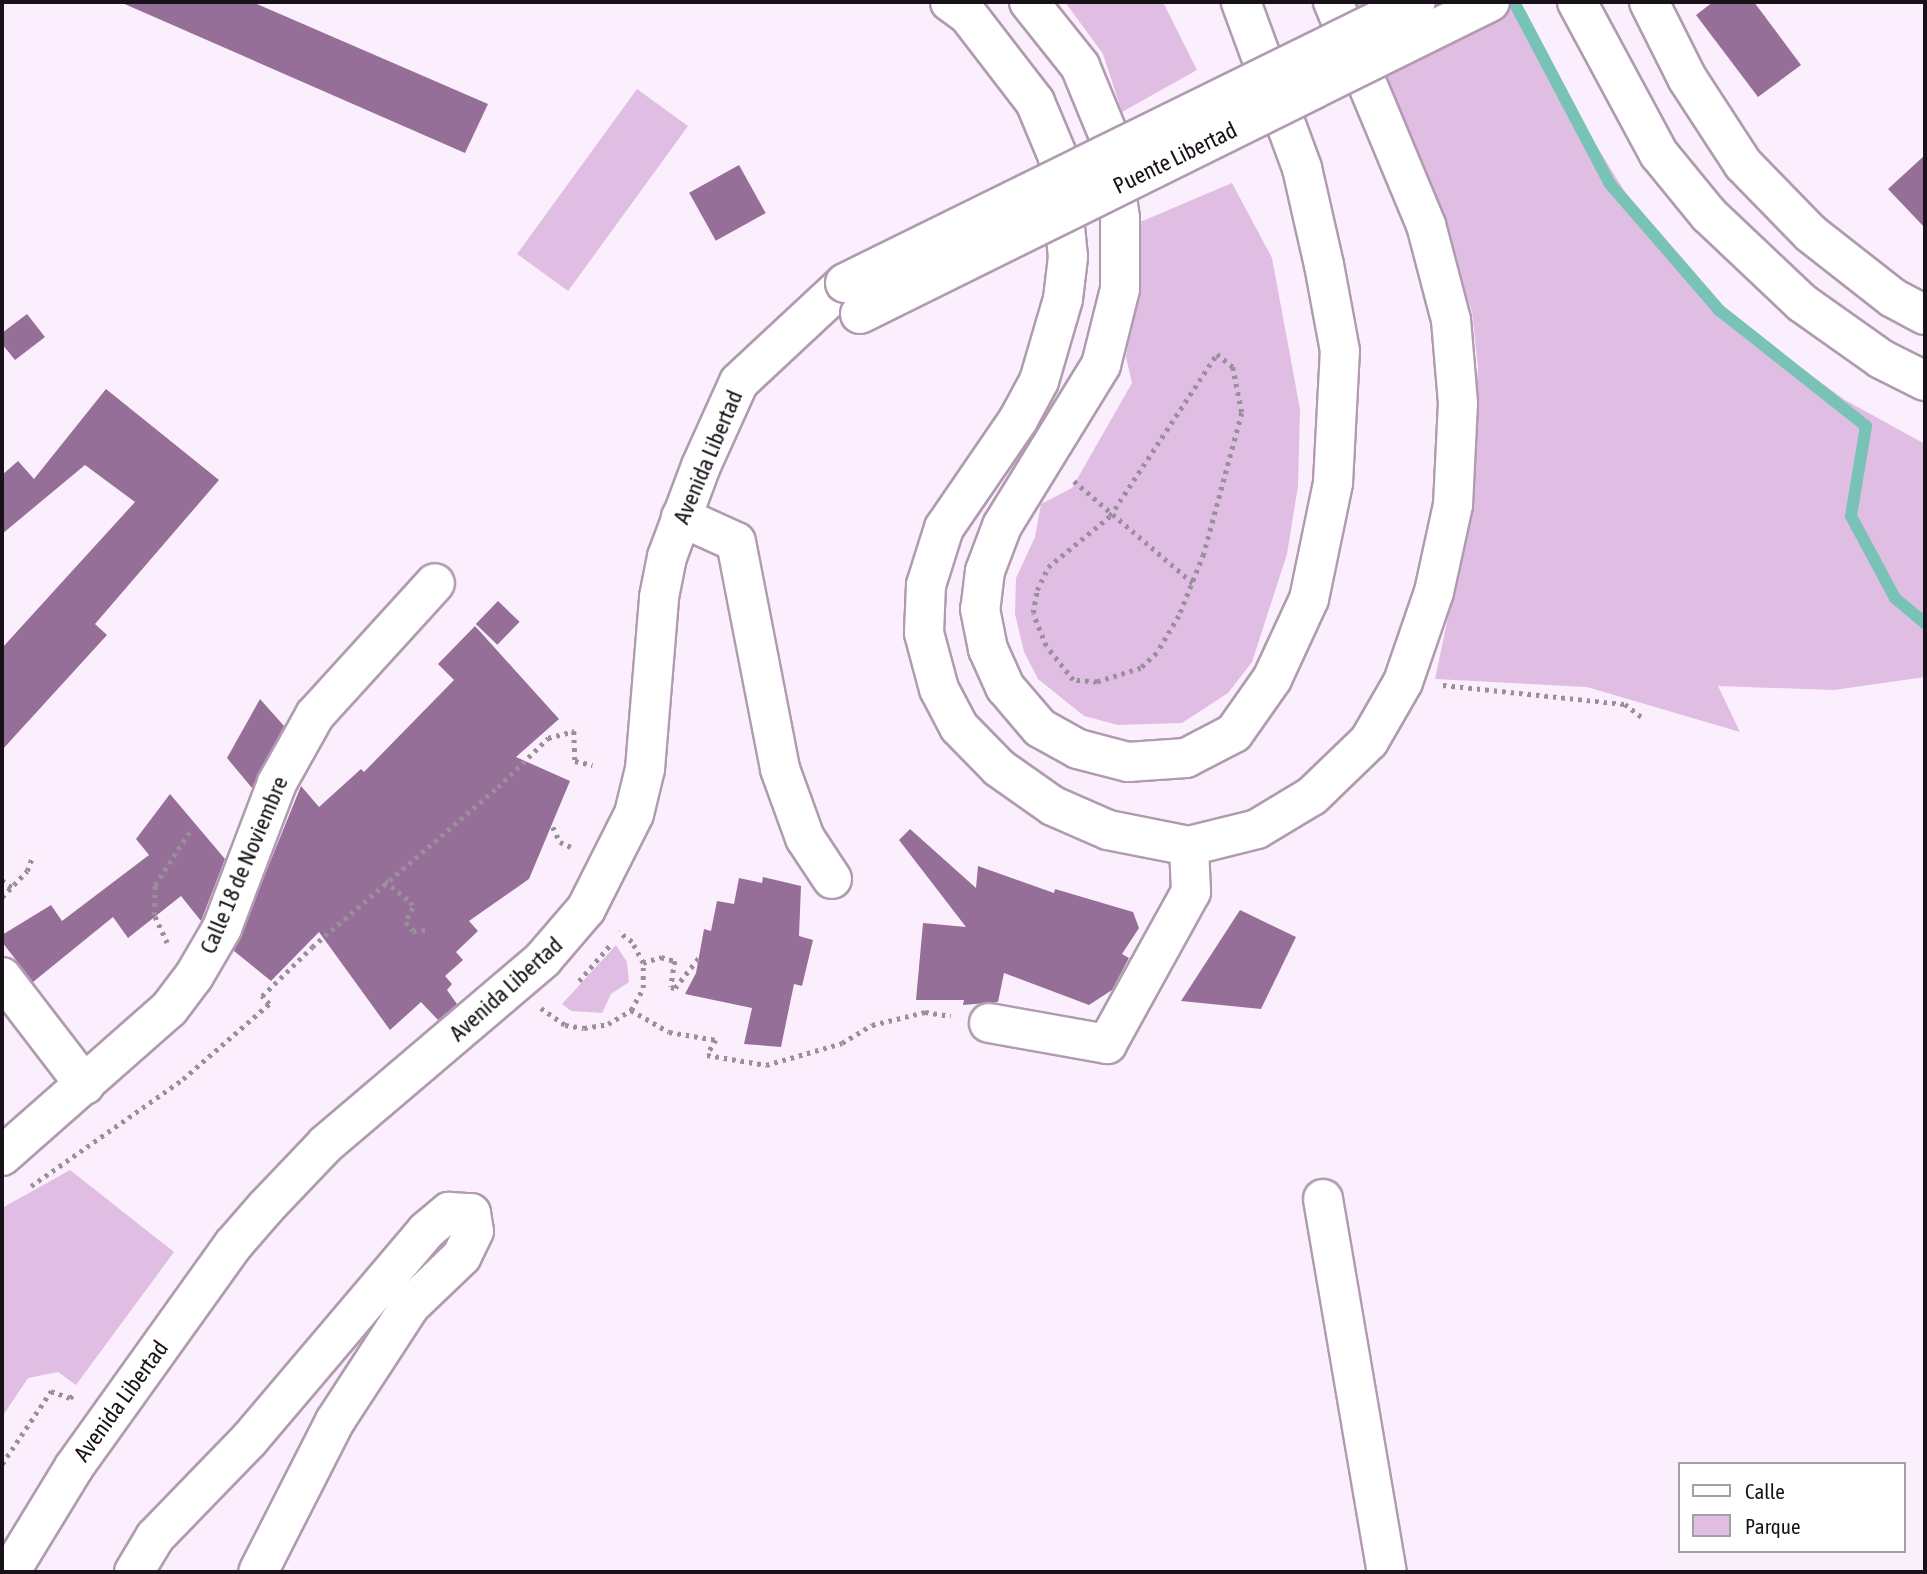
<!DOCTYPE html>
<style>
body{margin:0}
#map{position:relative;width:1927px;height:1574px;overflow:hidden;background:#fceffd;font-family:"Asap Condensed",sans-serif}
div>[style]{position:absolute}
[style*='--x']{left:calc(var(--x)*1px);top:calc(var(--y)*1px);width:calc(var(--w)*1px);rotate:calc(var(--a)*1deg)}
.green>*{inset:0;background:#e0bde2;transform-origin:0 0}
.stream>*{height:12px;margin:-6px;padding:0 6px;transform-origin:6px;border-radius:6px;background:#79c2b6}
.building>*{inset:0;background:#956f97;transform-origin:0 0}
.path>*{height:4.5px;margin-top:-2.25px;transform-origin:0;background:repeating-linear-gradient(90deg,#9a8f9b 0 3.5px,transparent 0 8.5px)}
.roads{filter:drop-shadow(2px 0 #b09bb1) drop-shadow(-2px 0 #b09bb1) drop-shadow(0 2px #b09bb1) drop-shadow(0 -2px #b09bb1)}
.minor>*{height:38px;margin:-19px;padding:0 19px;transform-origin:19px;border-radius:19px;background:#fff}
.major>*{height:38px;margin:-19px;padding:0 19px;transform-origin:19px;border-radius:19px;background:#fff}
.bridges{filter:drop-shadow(2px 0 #b09bb1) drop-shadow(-2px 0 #b09bb1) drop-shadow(0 2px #b09bb1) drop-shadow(0 -2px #b09bb1)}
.major-bridge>*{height:38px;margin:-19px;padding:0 19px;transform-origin:19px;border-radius:19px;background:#fff}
span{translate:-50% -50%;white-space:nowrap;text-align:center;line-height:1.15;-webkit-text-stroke:5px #fff;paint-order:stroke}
.street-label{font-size:23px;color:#181119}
.frame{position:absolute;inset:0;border:4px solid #181119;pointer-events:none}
.legend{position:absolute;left:1678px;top:1462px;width:228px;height:91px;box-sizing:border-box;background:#fff;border:2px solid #a3a0a3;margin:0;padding:9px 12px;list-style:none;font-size:21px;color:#181119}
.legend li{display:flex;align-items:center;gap:14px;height:35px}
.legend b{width:35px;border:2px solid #a3a0a3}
</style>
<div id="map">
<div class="green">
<i style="clip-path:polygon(1065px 2px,1163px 2px,1197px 70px,1122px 112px,1103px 54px)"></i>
<i style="clip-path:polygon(1327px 2px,1508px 2px,1649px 231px,1710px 302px,1845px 400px,1925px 444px,1925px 677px,1834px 690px,1718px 686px,1740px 732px,1587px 687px,1435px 679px,1459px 565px,1478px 368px,1472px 312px,1410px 138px)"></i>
<i style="left:637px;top:89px;width:63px;height:204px;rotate:36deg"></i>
<i style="clip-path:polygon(1232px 183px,1272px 258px,1300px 409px,1298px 486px,1287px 554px,1252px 662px,1228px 693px,1182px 723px,1118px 725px,1084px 716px,1038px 679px,1024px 652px,1015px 614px,1016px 578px,1035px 537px,1041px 504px,1072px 488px,1132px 383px,1126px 357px,1137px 291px,1133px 225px)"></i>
<i style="clip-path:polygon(616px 945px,627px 962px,629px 982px,611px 994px,602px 1013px,571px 1011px,562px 1004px)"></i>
<i style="clip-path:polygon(70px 1170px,174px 1252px,76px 1385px,58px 1372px,28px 1378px,2px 1417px,2px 1208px)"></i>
</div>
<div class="stream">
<i style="--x:1514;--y:2;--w:206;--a:62.2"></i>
<i style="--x:1610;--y:184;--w:167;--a:49.1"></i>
<i style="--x:1719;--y:310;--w:187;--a:38.3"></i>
<i style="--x:1866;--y:426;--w:91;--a:99.5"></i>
<i style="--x:1851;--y:516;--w:93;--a:61.8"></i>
<i style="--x:1895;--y:598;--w:39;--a:40"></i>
</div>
<div class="building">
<i style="clip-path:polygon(120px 2px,252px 2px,488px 104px,465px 153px)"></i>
<i style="clip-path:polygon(1713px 2px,1754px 2px,1801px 65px,1758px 97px,1696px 15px)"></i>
<i style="clip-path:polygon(1925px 155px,1925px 228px,1888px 189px)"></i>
<i style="left:739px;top:165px;width:55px;height:57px;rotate:61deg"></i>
<i style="clip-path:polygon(27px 314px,45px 337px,15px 360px,2px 344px,2px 333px)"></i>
<i style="clip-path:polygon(106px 389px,219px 480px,95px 624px,107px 635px,2px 750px,2px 648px,135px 502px,85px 465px,2px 534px,2px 475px,18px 461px,34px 479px)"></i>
<i style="left:498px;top:601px;width:30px;height:32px;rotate:44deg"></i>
<i style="clip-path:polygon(475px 626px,559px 719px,516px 757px,570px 781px,529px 879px,469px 921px,478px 931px,456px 952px,463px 960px,445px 976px,452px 984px,447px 990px,457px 1004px,438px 1020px,421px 1002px,390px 1030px,319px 932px,271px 981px,234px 951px,301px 786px,319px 807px,361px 769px,364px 772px,454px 680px,438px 664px)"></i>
<i style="clip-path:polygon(260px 699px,284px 726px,252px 788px,227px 758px)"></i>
<i style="clip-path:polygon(170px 794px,225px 859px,201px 921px,181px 896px,128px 938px,113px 917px,33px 982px,2px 942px,2px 935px,51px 905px,62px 921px,149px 855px,136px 839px)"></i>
<i style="clip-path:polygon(910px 829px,976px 888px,978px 866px,1054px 893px,1055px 889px,1133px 912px,1139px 928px,1122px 954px,1129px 958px,1112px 990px,1089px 1005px,1004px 973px,998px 1002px,963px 1005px,964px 1000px,916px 1000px,923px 923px,966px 927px,899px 840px)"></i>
<i style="clip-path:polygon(763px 877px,801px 886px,799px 936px,813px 940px,802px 986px,794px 984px,781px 1047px,744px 1044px,752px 1008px,685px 994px,696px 973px,704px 929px,711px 931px,717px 901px,734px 904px,739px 878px,762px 883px)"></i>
<i style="clip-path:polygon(1240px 910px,1296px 937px,1261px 1009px,1181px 1001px)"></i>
</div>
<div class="path">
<i style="--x:1217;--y:354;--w:21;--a:39"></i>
<i style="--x:1233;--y:367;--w:47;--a:78.9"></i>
<i style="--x:1242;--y:413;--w:146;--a:105.1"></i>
<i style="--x:1204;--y:554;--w:67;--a:112"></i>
<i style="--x:1179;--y:616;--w:43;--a:120.7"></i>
<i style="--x:1157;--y:653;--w:22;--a:137"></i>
<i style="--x:1141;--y:668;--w:46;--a:162.3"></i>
<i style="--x:1097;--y:682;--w:24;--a:-175"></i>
<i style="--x:1073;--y:680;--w:43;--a:-128.5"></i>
<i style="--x:1046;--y:646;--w:35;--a:-112"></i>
<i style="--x:1033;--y:613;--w:23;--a:-80"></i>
<i style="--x:1037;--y:590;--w:25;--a:-64"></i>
<i style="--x:1048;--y:567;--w:80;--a:-39.4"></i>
<i style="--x:1110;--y:516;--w:194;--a:-56.6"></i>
<i style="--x:1074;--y:481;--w:157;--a:40.6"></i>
<i style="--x:1443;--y:685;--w:183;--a:6"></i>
<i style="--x:1625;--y:704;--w:23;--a:38"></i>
<i style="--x:553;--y:827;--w:17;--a:65"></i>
<i style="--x:560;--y:842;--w:12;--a:24"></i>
<i style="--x:2;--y:880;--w:14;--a:36"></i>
<i style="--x:385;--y:881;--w:33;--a:39"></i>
<i style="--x:411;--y:902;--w:6;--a:72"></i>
<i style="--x:413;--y:908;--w:16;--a:117"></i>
<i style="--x:406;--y:922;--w:11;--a:52"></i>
<i style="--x:413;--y:931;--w:16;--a:-4"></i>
<i style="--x:2;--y:897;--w:36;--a:-46"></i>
<i style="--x:27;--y:871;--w:14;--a:-69"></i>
<i style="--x:167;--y:943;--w:31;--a:-115"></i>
<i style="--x:154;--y:915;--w:30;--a:-88"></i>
<i style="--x:155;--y:885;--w:64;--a:-57.1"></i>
<i style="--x:643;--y:963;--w:19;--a:-18"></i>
<i style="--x:661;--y:957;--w:15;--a:16"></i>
<i style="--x:675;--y:961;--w:26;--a:99"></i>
<i style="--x:671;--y:987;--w:4;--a:14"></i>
<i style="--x:675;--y:988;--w:41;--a:-52"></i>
<i style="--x:579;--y:981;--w:48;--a:-49.3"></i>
<i style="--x:541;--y:1008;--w:29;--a:35"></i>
<i style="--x:565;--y:1025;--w:19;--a:9"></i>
<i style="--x:584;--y:1028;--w:24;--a:-9"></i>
<i style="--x:608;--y:1024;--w:27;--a:-31"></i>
<i style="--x:631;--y:1010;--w:25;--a:-61"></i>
<i style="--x:643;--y:988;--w:25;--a:-90"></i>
<i style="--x:643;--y:963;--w:24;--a:-118"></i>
<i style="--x:632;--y:942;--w:17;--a:-144"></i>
<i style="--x:631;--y:1010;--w:44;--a:30.1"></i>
<i style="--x:669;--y:1032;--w:48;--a:9.7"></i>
<i style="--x:716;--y:1040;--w:17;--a:121"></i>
<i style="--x:707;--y:1055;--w:60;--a:9.6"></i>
<i style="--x:766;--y:1065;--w:79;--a:-16.1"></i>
<i style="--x:842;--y:1043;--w:35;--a:-31"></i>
<i style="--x:872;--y:1025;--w:55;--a:-13.8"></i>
<i style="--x:925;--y:1012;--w:26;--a:9"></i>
<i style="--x:31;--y:1186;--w:186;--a:-35.1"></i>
<i style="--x:183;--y:1079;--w:114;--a:-41.1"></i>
<i style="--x:269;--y:1004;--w:11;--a:-131"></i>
<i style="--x:262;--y:996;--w:70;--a:-44.4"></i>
<i style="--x:312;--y:947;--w:245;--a:-40.7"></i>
<i style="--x:498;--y:787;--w:70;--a:-44.4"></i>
<i style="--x:548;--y:738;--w:27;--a:-15"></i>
<i style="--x:574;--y:731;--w:30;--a:88"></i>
<i style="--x:575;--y:761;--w:18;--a:13"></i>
<i style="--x:2;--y:1464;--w:88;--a:-56.1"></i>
<i style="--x:51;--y:1391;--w:20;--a:20"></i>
<i style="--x:70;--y:1398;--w:8;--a:-45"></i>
</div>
<div class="roads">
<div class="minor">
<i style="--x:681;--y:517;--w:60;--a:24.4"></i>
<i style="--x:736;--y:542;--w:231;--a:79"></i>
<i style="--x:780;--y:769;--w:73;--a:70.1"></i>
<i style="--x:805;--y:838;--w:49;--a:56.6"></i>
<i style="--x:2;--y:977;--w:136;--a:52.5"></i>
<i style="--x:989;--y:1023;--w:120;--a:10.1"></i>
<i style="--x:1107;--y:1044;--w:174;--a:-61.1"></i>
<i style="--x:1191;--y:892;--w:46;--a:-92.5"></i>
<i style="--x:2;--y:1156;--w:222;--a:-41.4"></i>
<i style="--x:169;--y:1009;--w:41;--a:-52.9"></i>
<i style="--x:194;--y:976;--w:56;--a:-59.7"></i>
<i style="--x:222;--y:928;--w:155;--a:-69.2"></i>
<i style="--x:277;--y:783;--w:78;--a:-60.8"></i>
<i style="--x:315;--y:715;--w:178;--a:-47.7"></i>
<i style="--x:1323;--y:1199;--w:378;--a:80.3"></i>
<i style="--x:134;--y:1572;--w:41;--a:-59"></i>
<i style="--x:155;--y:1537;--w:135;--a:-45.9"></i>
<i style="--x:249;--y:1440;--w:274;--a:-49.7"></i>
<i style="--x:426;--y:1231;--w:30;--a:-40"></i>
<i style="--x:449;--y:1212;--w:22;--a:3"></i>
<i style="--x:471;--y:1213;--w:18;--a:81"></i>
<i style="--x:474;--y:1231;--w:28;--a:116"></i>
<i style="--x:462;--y:1256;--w:72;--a:136.1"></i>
<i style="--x:410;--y:1306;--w:137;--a:123.1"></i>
<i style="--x:335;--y:1421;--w:169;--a:117"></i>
</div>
<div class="major">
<i style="--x:950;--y:2;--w:22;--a:36"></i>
<i style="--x:968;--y:15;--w:110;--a:52.4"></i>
<i style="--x:1035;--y:102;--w:60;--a:67.3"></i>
<i style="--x:1058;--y:157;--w:100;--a:84.3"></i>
<i style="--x:1068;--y:257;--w:42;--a:96.8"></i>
<i style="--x:1063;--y:299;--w:85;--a:106.3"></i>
<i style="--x:1039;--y:381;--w:44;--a:118.3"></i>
<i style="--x:1018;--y:420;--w:131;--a:124.4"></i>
<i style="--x:944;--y:528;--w:60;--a:107.5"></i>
<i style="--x:926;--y:585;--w:48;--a:92.4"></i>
<i style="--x:924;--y:633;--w:58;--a:75"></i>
<i style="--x:939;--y:689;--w:43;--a:62.2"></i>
<i style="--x:959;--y:727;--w:57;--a:45.7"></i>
<i style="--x:999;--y:768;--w:66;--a:35.1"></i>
<i style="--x:1053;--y:806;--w:60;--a:23.6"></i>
<i style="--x:1108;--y:830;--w:83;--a:11.2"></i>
<i style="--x:1189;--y:846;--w:70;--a:-14"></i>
<i style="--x:1257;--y:829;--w:64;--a:-31"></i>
<i style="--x:1312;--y:796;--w:79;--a:-44"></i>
<i style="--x:1369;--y:741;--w:68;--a:-60"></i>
<i style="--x:1403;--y:682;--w:95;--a:-71"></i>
<i style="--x:1434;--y:592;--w:89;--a:-77.7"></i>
<i style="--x:1453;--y:505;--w:102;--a:-87.2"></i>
<i style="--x:1458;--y:403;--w:83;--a:-94.8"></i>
<i style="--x:1451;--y:320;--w:98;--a:-104.7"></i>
<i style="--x:1426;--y:225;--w:242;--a:-112.6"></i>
<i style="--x:1029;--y:2;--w:82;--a:51.4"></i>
<i style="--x:1080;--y:66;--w:74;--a:67.6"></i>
<i style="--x:1108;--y:134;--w:85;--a:81.9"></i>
<i style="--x:1120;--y:218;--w:71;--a:90"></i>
<i style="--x:1120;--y:289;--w:78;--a:104"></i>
<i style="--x:1101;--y:365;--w:189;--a:121.6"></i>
<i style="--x:1002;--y:526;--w:48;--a:110.7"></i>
<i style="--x:985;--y:571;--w:38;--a:97"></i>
<i style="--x:980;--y:609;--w:41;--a:78.7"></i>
<i style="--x:988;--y:649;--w:42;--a:65.9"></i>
<i style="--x:1005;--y:687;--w:54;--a:49.5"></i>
<i style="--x:1040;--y:728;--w:43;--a:28.9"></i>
<i style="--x:1078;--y:749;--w:52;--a:14.6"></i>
<i style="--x:1128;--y:762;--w:58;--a:-3.9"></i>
<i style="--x:1186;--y:758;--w:54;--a:-27.5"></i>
<i style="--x:1234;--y:733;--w:66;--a:-54.9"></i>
<i style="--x:1272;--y:679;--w:88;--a:-65.2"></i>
<i style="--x:1309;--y:599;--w:118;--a:-78.3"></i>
<i style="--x:1333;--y:483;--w:132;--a:-87"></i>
<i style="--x:1340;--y:351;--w:87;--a:-100.5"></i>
<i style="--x:1324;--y:265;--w:99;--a:-102.8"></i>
<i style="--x:1302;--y:168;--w:177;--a:-110.2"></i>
<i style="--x:1577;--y:2;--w:173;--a:61.7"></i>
<i style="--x:1659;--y:154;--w:79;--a:50.7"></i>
<i style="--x:1709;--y:215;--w:128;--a:43.4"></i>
<i style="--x:1802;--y:303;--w:97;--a:35.3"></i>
<i style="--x:1881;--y:359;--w:49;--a:26.6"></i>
<i style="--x:1649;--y:2;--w:85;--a:63.4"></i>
<i style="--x:1687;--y:78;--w:103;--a:56.9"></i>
<i style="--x:1743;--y:164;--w:96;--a:45.8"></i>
<i style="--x:1810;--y:233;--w:105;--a:38.1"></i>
<i style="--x:1893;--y:298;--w:36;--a:28"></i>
<i style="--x:10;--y:1572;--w:123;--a:-58.6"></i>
<i style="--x:74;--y:1467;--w:273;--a:-54.4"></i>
<i style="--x:233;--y:1245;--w:50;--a:-49"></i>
<i style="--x:266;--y:1207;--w:87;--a:-46.4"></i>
<i style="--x:326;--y:1144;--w:285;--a:-40.4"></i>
<i style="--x:543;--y:959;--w:66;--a:-49.3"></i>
<i style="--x:586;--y:909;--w:106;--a:-63.2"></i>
<i style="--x:634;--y:814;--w:46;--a:-76.3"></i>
<i style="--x:645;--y:769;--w:173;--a:-85.3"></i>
<i style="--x:659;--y:597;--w:41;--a:-78.7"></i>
<i style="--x:667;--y:557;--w:97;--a:-69.5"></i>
<i style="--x:701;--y:466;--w:92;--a:-65.7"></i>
<i style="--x:739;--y:382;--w:145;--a:-43"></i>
</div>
</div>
<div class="bridges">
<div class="major-bridge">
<i style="--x:845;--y:283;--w:636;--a:-26.2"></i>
<i style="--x:860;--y:314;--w:703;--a:-26.35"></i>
</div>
</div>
<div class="street-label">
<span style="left:1175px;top:158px;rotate:-26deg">Puente Libertad</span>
<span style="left:708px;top:457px;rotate:-67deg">Avenida Libertad</span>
<span style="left:244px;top:865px;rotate:-67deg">Calle 18 de Noviembre</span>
<span style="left:506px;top:989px;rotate:-42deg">Avenida Libertad</span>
<span style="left:121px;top:1401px;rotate:-54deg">Avenida Libertad</span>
</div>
<div class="frame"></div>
<ul class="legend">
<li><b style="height:9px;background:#fff"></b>Calle</li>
<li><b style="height:19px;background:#e0bde2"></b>Parque</li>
</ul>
</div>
